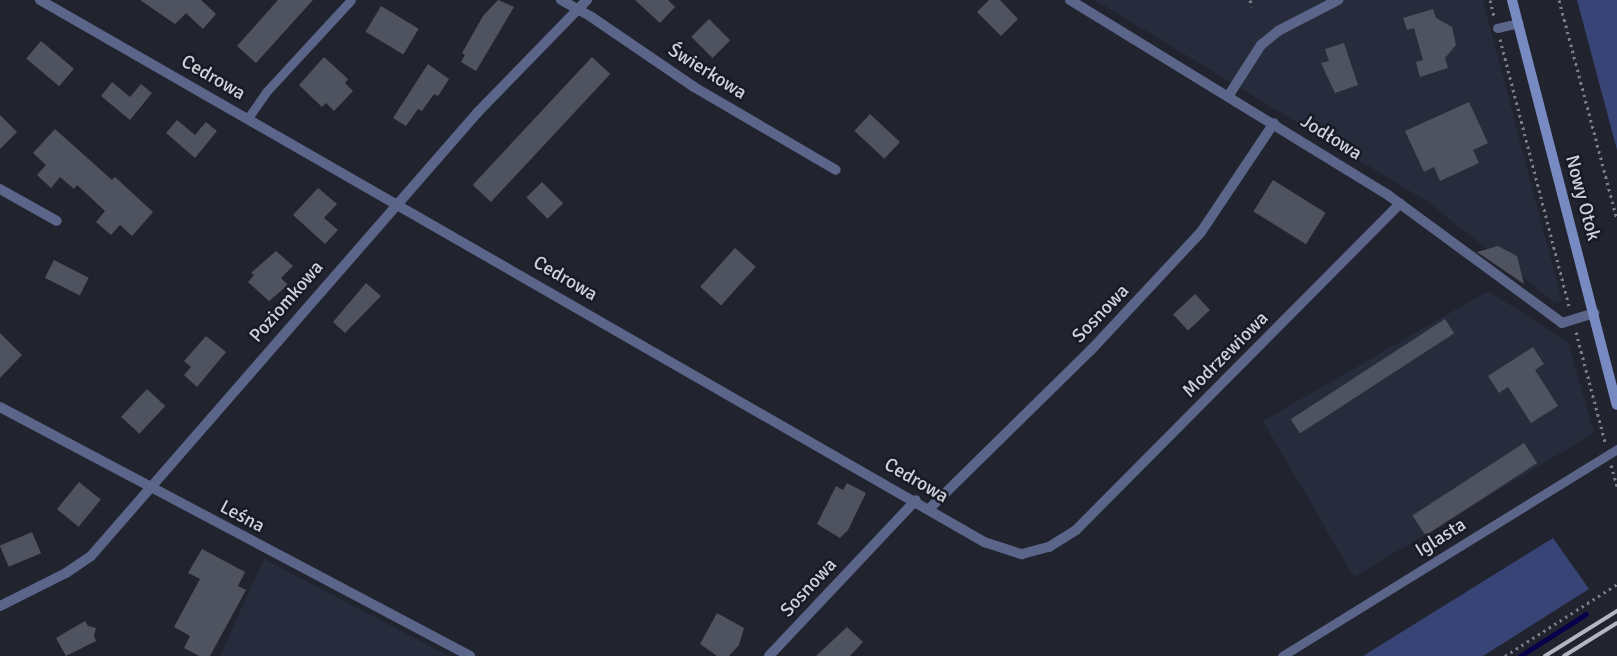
<!DOCTYPE html>
<meta charset="utf-8">
<style>
body{margin:0}
#map{position:relative;width:1617px;height:656px;overflow:hidden;background:#21242f;font-family:Signika,sans-serif}
div>[style]{position:absolute}
[style*='--x']{left:calc(var(--x)*1px);top:calc(var(--y)*1px);width:calc(var(--w)*1px);rotate:calc(var(--a)*1deg)}
.built>*{inset:0;background:#272c3d}
.green>*{inset:0;background:#374475}
.stream>*{height:5px;margin:-2.5px;padding:0 2.5px;transform-origin:2.5px;border-radius:2.5px;background:#07004b}
.building>*{inset:0;background:#4f535f;transform-origin:0 0}
.path>*{height:3px;margin-top:-1.5px;transform-origin:0;background:repeating-linear-gradient(90deg,#7c7e88 0 2.5px,transparent 0 6.5px)}
.service>*{height:9px;margin:-4.5px;padding:0 4.5px;transform-origin:4.5px;border-radius:4.5px;background:#5a6589}
.minor>*{height:10px;margin:-5px;padding:0 5px;transform-origin:5px;border-radius:5px;background:#5a6589}
.secondary>*{height:10px;margin:-5px;padding:0 5px;transform-origin:5px;border-radius:5px;background:#788ac2}
.rail>*{height:4px;margin:-2px;padding:0 2px;transform-origin:2px;border-radius:2px;background:#b5b7c0}
span{translate:-50% -50%;white-space:nowrap;text-align:center;line-height:1.15;-webkit-text-stroke:5px #171b25;paint-order:stroke}
.street-label{font-size:19px;color:#d0d2da}
</style>
<div id="map">
<div class="built">
<i style="clip-path:polygon(1095px 0,1483px 0,1562px 302px,1555px 303px,1428px 202px)"></i>
<i style="clip-path:polygon(1488px 291px,1568px 342px,1594px 433px,1354px 577px,1263px 421px)"></i>
<i style="clip-path:polygon(264px 559px,449px 656px,220px 656px)"></i>
</div>
<div class="green">
<i style="clip-path:polygon(1577px 0,1617px 0,1617px 150px)"></i>
<i style="clip-path:polygon(1553px 538px,1589px 589px,1483px 656px,1363px 656px)"></i>
</div>
<div class="stream">
<i style="--x:1520;--y:656;--w:78;--a:-32.5"></i>
</div>
<div class="building">
<i style="clip-path:polygon(140px 0,201px 0,216px 14px,203px 29px,186px 13px,175px 24px)"></i>
<i style="clip-path:polygon(278px 0,313px 0,256px 63px,237px 46px)"></i>
<i style="clip-path:polygon(498px 0,514px 7px,476px 71px,461px 62px,465px 55px,462px 53px,483px 16px)"></i>
<i style="clip-path:polygon(635px 0,668px 0,675px 7px,660px 23px)"></i>
<i style="clip-path:polygon(989px 0,1000px 0,1018px 19px,1001px 36px,977px 12px)"></i>
<i style="left:381px;top:6px;width:44px;height:30px;rotate:31deg"></i>
<i style="clip-path:polygon(1433px 9px,1436px 18px,1452px 27px,1456px 45px,1445px 58px,1448px 68px,1420px 77px,1416px 62px,1423px 60px,1414px 28px,1407px 30px,1403px 18px)"></i>
<i style="left:709px;top:19px;width:30px;height:25px;rotate:45deg"></i>
<i style="left:41px;top:41px;width:43px;height:23px;rotate:40deg"></i>
<i style="clip-path:polygon(1344px 43px,1358px 85px,1335px 93px,1321px 63px,1329px 61px,1325px 49px)"></i>
<i style="clip-path:polygon(324px 57px,348px 79px,345px 83px,353px 91px,334px 111px,326px 103px,322px 107px,299px 85px)"></i>
<i style="left:592px;top:57px;width:25px;height:175px;rotate:43deg"></i>
<i style="clip-path:polygon(428px 64px,449px 79px,438px 96px,434px 94px,422px 111px,418px 109px,406px 126px,393px 118px)"></i>
<i style="clip-path:polygon(112px 82px,130px 97px,141px 84px,152px 93px,130px 120px,101px 96px)"></i>
<i style="clip-path:polygon(1469px 102px,1488px 143px,1473px 150px,1479px 163px,1440px 181px,1434px 167px,1424px 172px,1405px 131px)"></i>
<i style="left:870px;top:114px;width:41px;height:23px;rotate:43deg"></i>
<i style="clip-path:polygon(0 115px,17px 132px,0 149px)"></i>
<i style="clip-path:polygon(177px 120px,195px 135px,206px 122px,217px 131px,195px 158px,166px 133px)"></i>
<i style="clip-path:polygon(55px 129px,112px 180px,115px 177px,153px 212px,132px 236px,120px 225px,111px 235px,96px 222px,105px 211px,77px 185px,74px 189px,60px 177px,51px 188px,37px 175px,46px 165px,33px 153px)"></i>
<i style="left:1273px;top:180px;width:62px;height:37px;rotate:32deg"></i>
<i style="left:542px;top:182px;width:30px;height:22px;rotate:45deg"></i>
<i style="clip-path:polygon(318px 188px,337px 204px,324px 218px,338px 230px,325px 244px,293px 215px)"></i>
<i style="clip-path:polygon(1498px 246px,1517px 256px,1524px 284px,1477px 252px)"></i>
<i style="left:735px;top:248px;width:28px;height:52px;rotate:42deg"></i>
<i style="clip-path:polygon(276px 251px,293px 266px,281px 278px,288px 285px,269px 301px,248px 282px,254px 275px,251px 273px)"></i>
<i style="left:54px;top:260px;width:39px;height:20px;rotate:27deg"></i>
<i style="clip-path:polygon(366px 283px,381px 296px,345px 333px,333px 322px)"></i>
<i style="left:1195px;top:294px;width:22px;height:30px;rotate:47deg"></i>
<i style="left:1445px;top:319px;width:17px;height:184px;rotate:57deg"></i>
<i style="clip-path:polygon(0 333px,22px 355px,0 378px)"></i>
<i style="clip-path:polygon(206px 336px,226px 352px,197px 387px,184px 375px,191px 367px,184px 361px)"></i>
<i style="clip-path:polygon(1533px 347px,1544px 364px,1535px 370px,1558px 406px,1531px 423px,1508px 387px,1499px 393px,1488px 376px)"></i>
<i style="left:147px;top:389px;width:25px;height:38px;rotate:43deg"></i>
<i style="left:1524px;top:443px;width:24px;height:133px;rotate:57deg"></i>
<i style="left:79px;top:482px;width:28px;height:35px;rotate:39deg"></i>
<i style="clip-path:polygon(847px 483px,866px 493px,848px 530px,840px 538px,817px 524px,836px 486px,843px 490px)"></i>
<i style="left:32px;top:532px;width:23px;height:35px;rotate:67deg"></i>
<i style="clip-path:polygon(202px 549px,245px 572px,238px 586px,246px 590px,210px 656px,199px 656px,184px 648px,190px 636px,174px 627px,200px 579px,188px 573px)"></i>
<i style="clip-path:polygon(717px 613px,744px 628px,739px 645px,729px 656px,717px 656px,700px 644px)"></i>
<i style="clip-path:polygon(85px 621px,88px 626px,96px 628px,94px 636px,96px 641px,66px 656px,56px 638px)"></i>
<i style="clip-path:polygon(847px 627px,863px 642px,850px 656px,816px 656px)"></i>
</div>
<div class="path">
<i style="--x:1250;--y:0;--w:7;--a:74"></i>
<i style="--x:1490;--y:0;--w:16;--a:76"></i>
<i style="--x:1559;--y:0;--w:227;--a:75.2"></i>
<i style="--x:1500;--y:39;--w:279;--a:75.5"></i>
<i style="--x:1576;--y:332;--w:114;--a:75.2"></i>
<i style="--x:1611;--y:465;--w:22;--a:74"></i>
<i style="--x:1505;--y:656;--w:133;--a:-32.7"></i>
</div>
<div class="service">
<i style="--x:1497;--y:28;--w:22;--a:-13"></i>
<i style="--x:248;--y:118;--w:32;--a:-55"></i>
<i style="--x:266;--y:92;--w:125;--a:-47.3"></i>
<i style="--x:1282;--y:656;--w:394;--a:-31.7"></i>
</div>
<div class="minor">
<i style="--x:40;--y:0;--w:1089;--a:29.86"></i>
<i style="--x:984;--y:542;--w:40;--a:18"></i>
<i style="--x:1022;--y:554;--w:28;--a:-15"></i>
<i style="--x:1049;--y:547;--w:32;--a:-32"></i>
<i style="--x:1076;--y:530;--w:460;--a:-45.2"></i>
<i style="--x:561;--y:0;--w:33;--a:29"></i>
<i style="--x:590;--y:16;--w:126;--a:34.3"></i>
<i style="--x:694;--y:87;--w:164;--a:30.3"></i>
<i style="--x:1070;--y:0;--w:373;--a:31.5"></i>
<i style="--x:1388;--y:195;--w:216;--a:36.3"></i>
<i style="--x:1562;--y:323;--w:34;--a:-17"></i>
<i style="--x:1229;--y:95;--w:59;--a:-57.4"></i>
<i style="--x:1261;--y:45;--w:22;--a:-39"></i>
<i style="--x:1278;--y:31;--w:68;--a:-27.3"></i>
<i style="--x:0;--y:189;--w:65;--a:29.3"></i>
<i style="--x:0;--y:407;--w:532;--a:27.91"></i>
<i style="--x:930;--y:508;--w:226;--a:-44.5"></i>
<i style="--x:1091;--y:350;--w:161;--a:-47"></i>
<i style="--x:1201;--y:232;--w:131;--a:-56.2"></i>
<i style="--x:0;--y:606;--w:74;--a:-26.6"></i>
<i style="--x:66;--y:573;--w:30;--a:-34"></i>
<i style="--x:91;--y:556;--w:588;--a:-48.93"></i>
<i style="--x:477;--y:113;--w:158;--a:-45.8"></i>
<i style="--x:769;--y:656;--w:214;--a:-46.7"></i>
</div>
<div class="secondary">
<i style="--x:1512;--y:0;--w:418;--a:75.5"></i>
</div>
<div class="rail">
<i style="--x:1545;--y:656;--w:85;--a:-32"></i>
<i style="--x:1564;--y:656;--w:62;--a:-31.9"></i>
</div>
<div class="street-label">
<span style="left:707px;top:72px;rotate:32deg">Świerkowa</span>
<span style="left:213px;top:78px;rotate:30deg">Cedrowa</span>
<span style="left:1331px;top:138px;rotate:32deg">Jodłowa</span>
<span style="left:1582px;top:198px;rotate:75deg">Nowy Otok</span>
<span style="left:565px;top:279px;rotate:30deg">Cedrowa</span>
<span style="left:287px;top:302px;rotate:-49deg">Poziomkowa</span>
<span style="left:1101px;top:314px;rotate:-46deg">Sosnowa</span>
<span style="left:1226px;top:355px;rotate:-45deg">Modrzewiowa</span>
<span style="left:916px;top:481px;rotate:30deg">Cedrowa</span>
<span style="left:242px;top:517px;rotate:28deg">Leśna</span>
<span style="left:1441px;top:538px;rotate:-32deg">Iglasta</span>
<span style="left:809px;top:588px;rotate:-47deg">Sosnowa</span>
</div>
</div>
